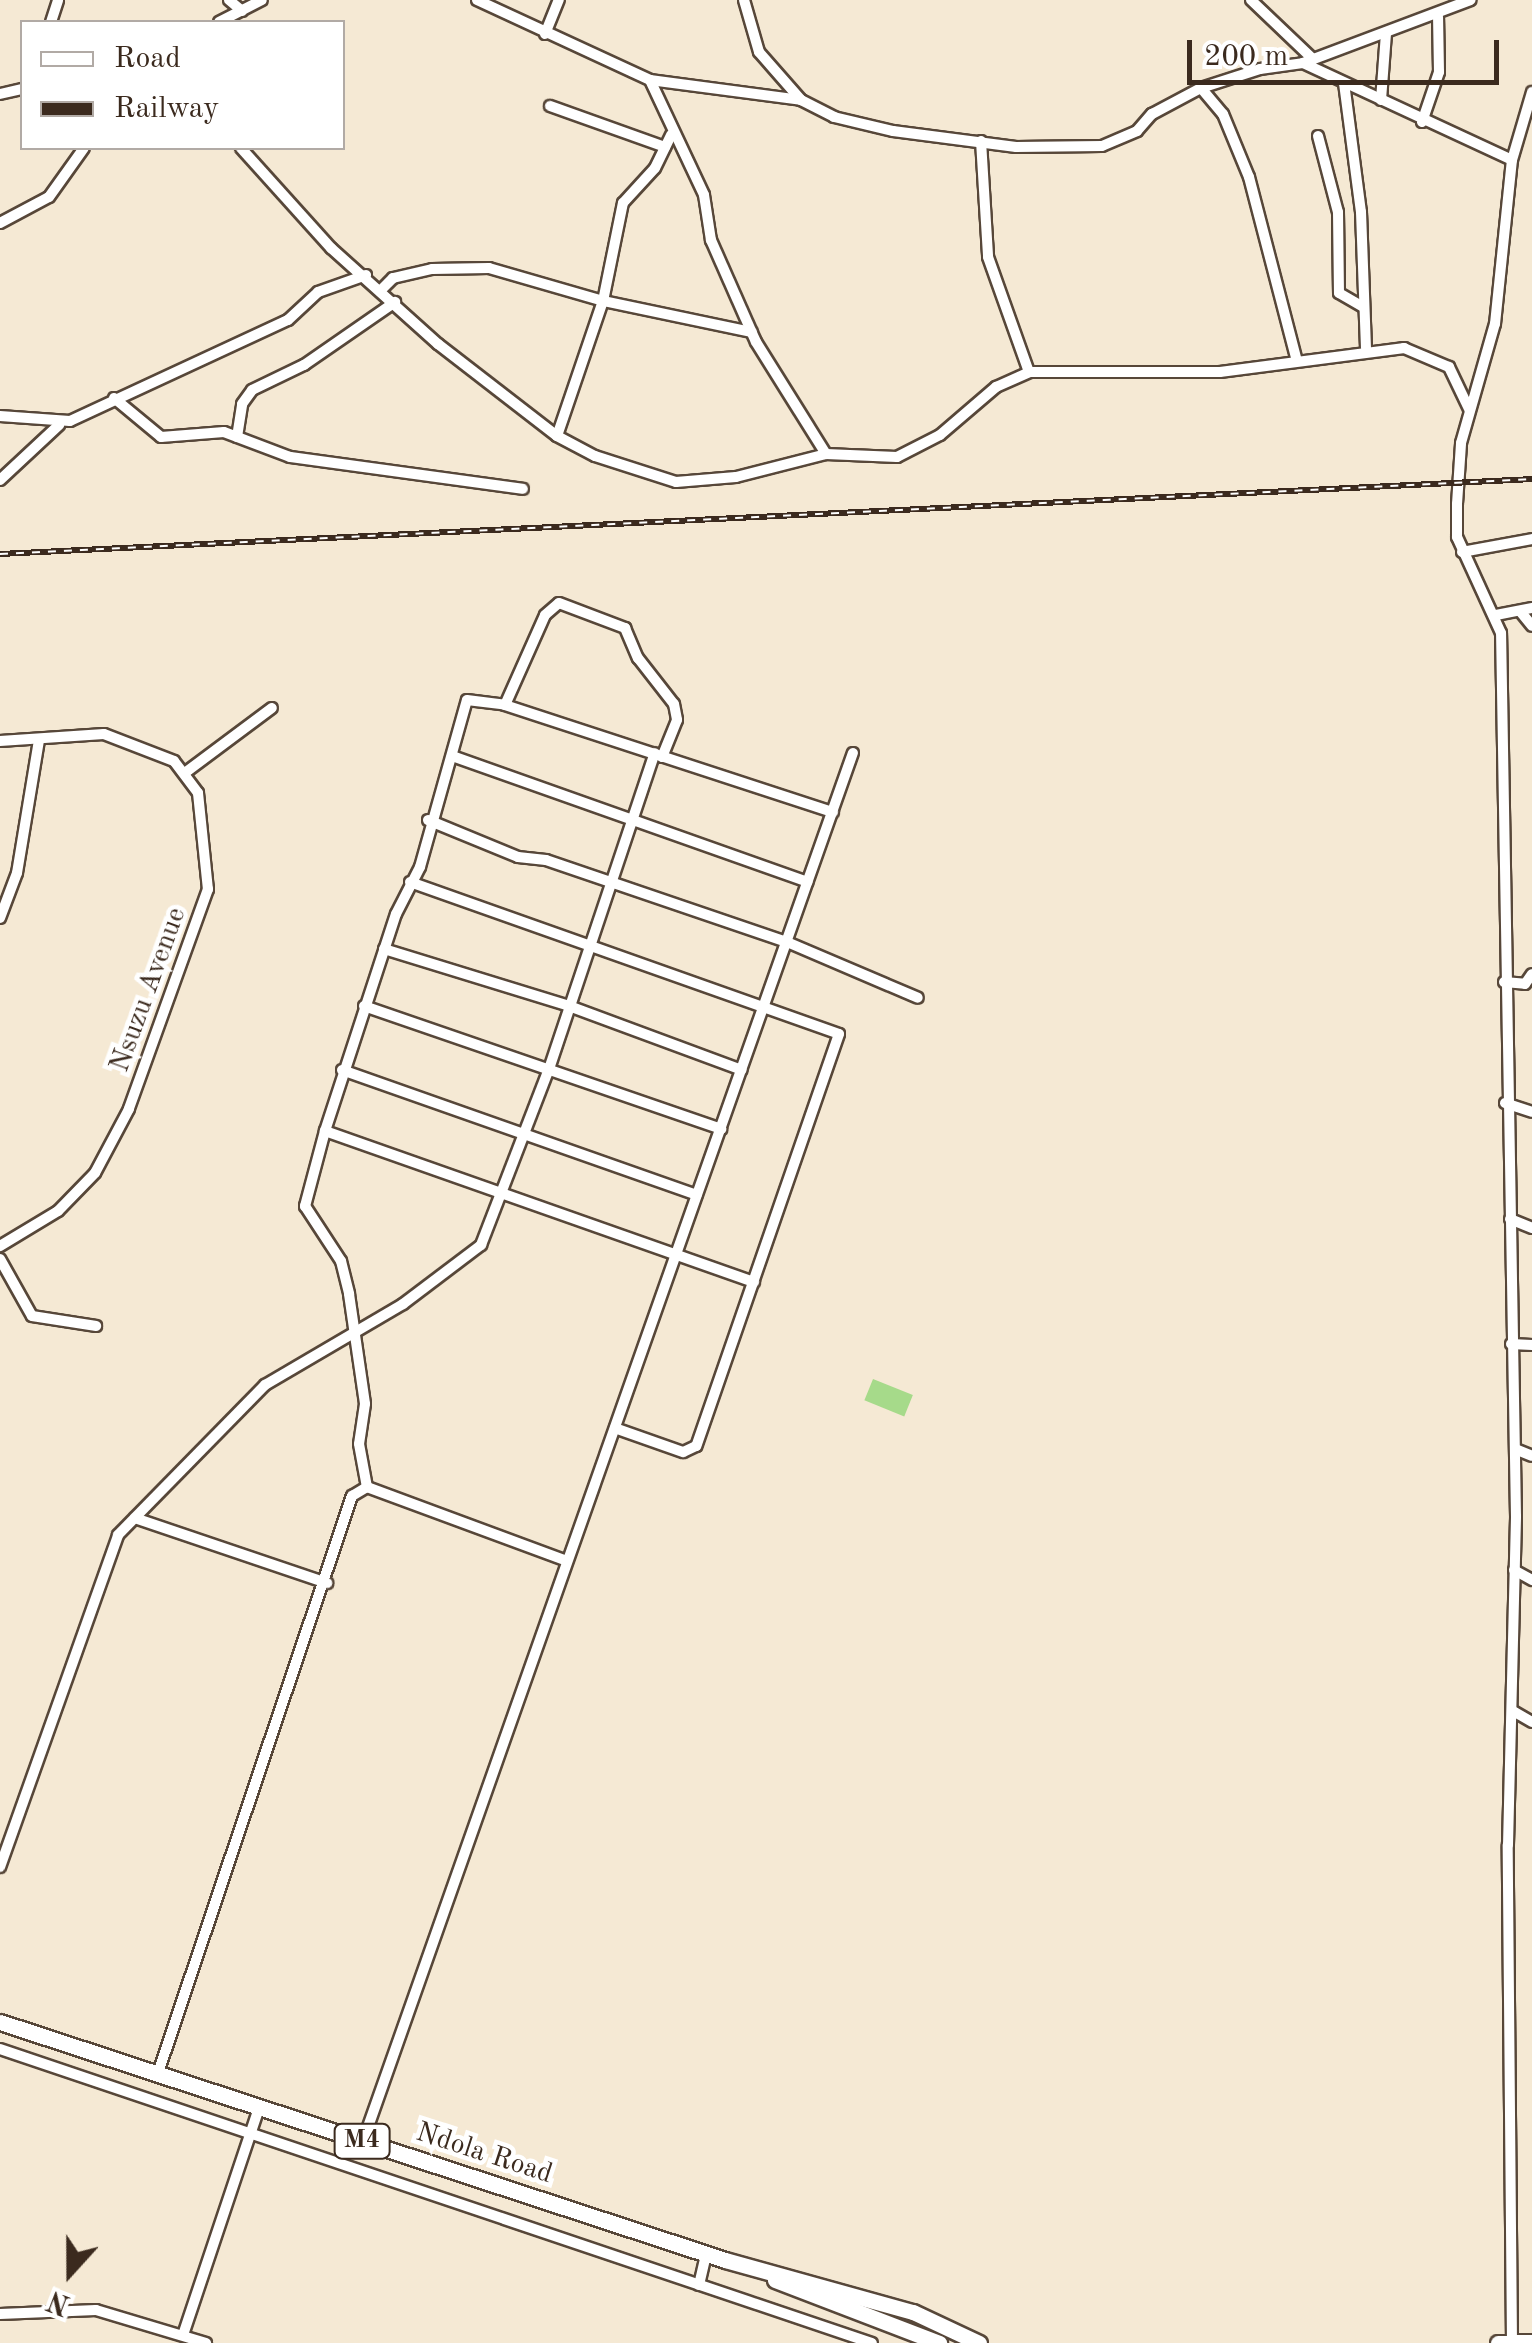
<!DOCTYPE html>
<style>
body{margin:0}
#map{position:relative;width:1532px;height:2343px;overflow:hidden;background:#f5e9d4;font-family:"Old Standard TT",serif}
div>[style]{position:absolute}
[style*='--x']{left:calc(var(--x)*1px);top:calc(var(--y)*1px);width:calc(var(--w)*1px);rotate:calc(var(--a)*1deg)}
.green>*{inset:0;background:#a6da8a;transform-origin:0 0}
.roads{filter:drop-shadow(2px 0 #574739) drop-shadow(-2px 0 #574739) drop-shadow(0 2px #574739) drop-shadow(0 -2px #574739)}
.street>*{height:10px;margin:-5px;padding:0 5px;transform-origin:5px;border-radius:5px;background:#fff}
.primary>*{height:15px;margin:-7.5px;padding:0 7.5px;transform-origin:7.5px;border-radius:7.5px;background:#fff}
.rail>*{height:6px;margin-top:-3px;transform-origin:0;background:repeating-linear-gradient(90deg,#fff 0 8px,#3b2a1e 0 16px);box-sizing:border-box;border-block:2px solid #3b2a1e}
span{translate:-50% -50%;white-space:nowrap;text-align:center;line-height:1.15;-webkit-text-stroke:9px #fff;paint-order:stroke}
.shield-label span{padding:2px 8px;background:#fff;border:2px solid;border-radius:8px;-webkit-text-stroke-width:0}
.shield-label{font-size:25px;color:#3b2a1e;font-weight:700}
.street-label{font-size:28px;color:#3b2a1e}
.legend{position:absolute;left:20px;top:20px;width:325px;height:130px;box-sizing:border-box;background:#fff;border:2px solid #b1aaa5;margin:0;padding:12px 18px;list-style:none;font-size:30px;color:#3b2a1e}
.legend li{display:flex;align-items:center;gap:20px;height:50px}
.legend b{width:50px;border:2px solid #b1aaa5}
.north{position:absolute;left:20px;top:2223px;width:100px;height:100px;-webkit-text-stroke:8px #fff;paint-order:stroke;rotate:201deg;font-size:28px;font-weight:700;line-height:40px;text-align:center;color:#3b2a1e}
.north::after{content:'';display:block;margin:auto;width:35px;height:45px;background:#3b2a1e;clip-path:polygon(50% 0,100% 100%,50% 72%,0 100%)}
.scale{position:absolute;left:1187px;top:40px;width:312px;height:45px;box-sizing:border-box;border:5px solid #3b2a1e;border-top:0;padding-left:12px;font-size:30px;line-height:35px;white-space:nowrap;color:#3b2a1e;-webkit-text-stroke:8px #fff;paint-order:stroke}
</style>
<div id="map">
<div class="green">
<i style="left:873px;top:1379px;width:43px;height:23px;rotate:22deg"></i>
</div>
<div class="roads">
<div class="street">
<i style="--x:229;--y:0;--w:17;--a:40"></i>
<i style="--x:477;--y:0;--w:191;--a:24.8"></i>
<i style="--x:650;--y:80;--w:152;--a:7.5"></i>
<i style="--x:801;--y:100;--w:37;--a:27"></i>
<i style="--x:834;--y:117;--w:61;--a:13.3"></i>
<i style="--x:893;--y:131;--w:124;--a:7.4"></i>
<i style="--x:1016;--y:147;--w:86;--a:-0.7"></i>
<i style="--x:1102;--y:146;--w:38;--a:-23"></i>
<i style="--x:1137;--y:131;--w:23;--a:-49"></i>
<i style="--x:1152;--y:114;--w:55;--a:-28"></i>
<i style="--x:1201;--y:88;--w:62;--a:-17.9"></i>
<i style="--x:1260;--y:69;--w:43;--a:-7.9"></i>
<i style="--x:1303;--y:63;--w:230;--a:24.9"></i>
<i style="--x:744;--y:0;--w:54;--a:73.9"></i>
<i style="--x:759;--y:52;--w:64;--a:48.8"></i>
<i style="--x:1251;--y:0;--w:86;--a:43.6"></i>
<i style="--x:51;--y:22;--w:23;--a:-72"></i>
<i style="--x:219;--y:22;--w:48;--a:-27.1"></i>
<i style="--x:545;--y:34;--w:37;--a:-68"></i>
<i style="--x:1303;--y:63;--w:179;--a:-20.6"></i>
<i style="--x:650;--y:80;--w:127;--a:64.8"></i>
<i style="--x:704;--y:195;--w:46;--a:81.2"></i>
<i style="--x:711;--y:240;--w:111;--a:66.2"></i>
<i style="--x:756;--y:342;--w:132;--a:58"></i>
<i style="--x:1344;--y:83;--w:130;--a:82.5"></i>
<i style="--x:1361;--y:212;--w:136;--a:87.9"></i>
<i style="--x:1201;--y:88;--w:34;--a:50"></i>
<i style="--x:1223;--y:114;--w:68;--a:67.6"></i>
<i style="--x:1249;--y:177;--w:187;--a:75.4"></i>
<i style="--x:0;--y:94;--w:23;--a:-13"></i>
<i style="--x:1381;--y:100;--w:67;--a:-85.7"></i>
<i style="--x:550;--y:106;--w:122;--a:19.6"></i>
<i style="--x:1422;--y:122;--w:53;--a:-71.2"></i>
<i style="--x:1439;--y:72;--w:55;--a:-91"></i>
<i style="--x:1318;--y:136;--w:79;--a:75.3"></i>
<i style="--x:1338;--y:212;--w:81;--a:89.3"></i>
<i style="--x:1339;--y:293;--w:28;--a:30"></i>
<i style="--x:981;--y:141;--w:116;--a:86.5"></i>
<i style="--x:988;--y:257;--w:122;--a:70.4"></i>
<i style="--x:241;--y:148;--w:135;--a:48"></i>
<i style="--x:331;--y:248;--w:144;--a:41.9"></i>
<i style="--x:438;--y:344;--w:150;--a:37.7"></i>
<i style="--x:557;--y:436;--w:43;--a:27.8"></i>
<i style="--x:595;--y:456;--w:85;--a:17.8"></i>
<i style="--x:676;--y:482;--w:60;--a:-4.8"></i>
<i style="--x:736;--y:477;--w:93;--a:-14.3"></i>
<i style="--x:826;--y:454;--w:71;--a:2.4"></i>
<i style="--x:897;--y:457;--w:48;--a:-27.1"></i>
<i style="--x:940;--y:435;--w:74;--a:-40.6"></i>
<i style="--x:996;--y:387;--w:36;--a:-24"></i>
<i style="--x:1029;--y:372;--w:191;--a:0"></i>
<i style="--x:1220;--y:372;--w:186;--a:-7.4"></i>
<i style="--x:1404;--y:348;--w:49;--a:22.9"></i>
<i style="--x:1449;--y:367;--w:47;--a:64.5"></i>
<i style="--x:0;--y:223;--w:55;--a:-28"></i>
<i style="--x:49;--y:197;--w:60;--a:-54.5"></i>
<i style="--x:383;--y:288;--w:14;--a:-45"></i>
<i style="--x:393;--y:278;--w:40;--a:-13"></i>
<i style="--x:432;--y:269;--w:57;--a:-1"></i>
<i style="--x:489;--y:268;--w:119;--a:16.1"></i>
<i style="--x:603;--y:301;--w:152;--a:11.8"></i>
<i style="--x:114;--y:398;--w:61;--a:39.7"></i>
<i style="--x:161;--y:437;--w:63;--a:-4.5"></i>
<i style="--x:224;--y:432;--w:71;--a:20.7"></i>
<i style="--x:290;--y:457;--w:235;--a:7.8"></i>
<i style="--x:0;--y:416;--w:70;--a:4.1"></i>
<i style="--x:70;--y:421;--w:240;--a:-24.9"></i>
<i style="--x:288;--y:320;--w:41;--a:-43"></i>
<i style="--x:318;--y:292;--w:51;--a:-19.5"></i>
<i style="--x:557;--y:436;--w:143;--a:-71.2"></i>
<i style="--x:603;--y:301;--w:100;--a:-78.5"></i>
<i style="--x:623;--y:203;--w:47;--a:-47.6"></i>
<i style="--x:655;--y:168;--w:37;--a:-64"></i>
<i style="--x:237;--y:437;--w:33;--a:-81"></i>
<i style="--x:242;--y:404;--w:17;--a:-54"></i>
<i style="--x:252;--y:390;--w:58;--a:-25.7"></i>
<i style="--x:304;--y:365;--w:111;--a:-34.7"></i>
<i style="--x:0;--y:480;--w:81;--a:-43"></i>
<i style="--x:1462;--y:552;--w:71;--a:-10.5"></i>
<i style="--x:1520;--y:611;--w:19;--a:51"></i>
<i style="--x:1496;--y:615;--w:37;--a:-11"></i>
<i style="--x:505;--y:705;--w:98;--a:-66"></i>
<i style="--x:545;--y:615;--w:18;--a:-41"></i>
<i style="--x:559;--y:603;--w:71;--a:20.7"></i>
<i style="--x:625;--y:628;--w:33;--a:67"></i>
<i style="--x:638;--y:658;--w:58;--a:52"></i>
<i style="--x:674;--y:704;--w:16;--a:79"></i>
<i style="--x:677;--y:720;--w:40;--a:112"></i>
<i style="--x:0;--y:741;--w:104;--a:-3.9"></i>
<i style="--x:104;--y:734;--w:75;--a:21.1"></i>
<i style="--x:174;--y:761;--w:40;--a:53"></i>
<i style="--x:198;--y:793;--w:97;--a:84.1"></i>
<i style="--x:208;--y:889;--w:234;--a:109.8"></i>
<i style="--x:129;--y:1109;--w:72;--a:118"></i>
<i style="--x:95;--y:1173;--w:53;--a:134.2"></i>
<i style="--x:58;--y:1211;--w:68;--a:148.9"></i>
<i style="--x:455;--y:757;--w:374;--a:19.5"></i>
<i style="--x:186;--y:772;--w:107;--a:-36.7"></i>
<i style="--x:428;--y:820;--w:97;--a:22.3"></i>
<i style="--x:518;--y:857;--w:28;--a:6"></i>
<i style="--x:546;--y:860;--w:255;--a:18.8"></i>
<i style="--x:787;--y:942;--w:142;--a:23.1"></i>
<i style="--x:410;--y:882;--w:455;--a:19.5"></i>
<i style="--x:839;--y:1034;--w:436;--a:109.1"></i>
<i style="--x:696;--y:1446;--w:14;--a:155"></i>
<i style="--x:683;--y:1452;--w:72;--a:-160.6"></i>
<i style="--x:0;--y:918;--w:48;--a:-69.3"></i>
<i style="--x:17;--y:873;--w:135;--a:-80.6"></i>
<i style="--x:384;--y:949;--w:194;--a:17.1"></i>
<i style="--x:569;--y:1006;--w:184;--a:20.3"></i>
<i style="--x:1504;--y:982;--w:21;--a:5"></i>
<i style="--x:1525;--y:984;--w:12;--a:-55"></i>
<i style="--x:364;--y:1006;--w:378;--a:19"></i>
<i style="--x:342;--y:1070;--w:376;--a:19.4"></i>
<i style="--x:1505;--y:1103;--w:28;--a:18"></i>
<i style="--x:325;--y:1131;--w:78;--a:104.9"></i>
<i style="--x:305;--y:1206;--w:66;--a:56.8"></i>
<i style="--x:341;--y:1261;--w:34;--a:76"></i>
<i style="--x:349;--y:1294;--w:111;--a:81.7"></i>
<i style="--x:365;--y:1404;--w:40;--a:98.5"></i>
<i style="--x:359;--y:1444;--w:44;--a:79.5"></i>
<i style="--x:1510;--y:1219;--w:24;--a:22"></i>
<i style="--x:0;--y:1259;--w:65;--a:60.7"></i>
<i style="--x:32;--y:1316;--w:65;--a:8.9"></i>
<i style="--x:754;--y:1282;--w:455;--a:-160.6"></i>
<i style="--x:325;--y:1131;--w:228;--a:-71.9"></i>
<i style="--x:396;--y:914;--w:53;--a:-62.9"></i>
<i style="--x:420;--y:867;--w:173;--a:-74.3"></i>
<i style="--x:467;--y:700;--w:38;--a:7"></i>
<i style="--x:505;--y:705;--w:345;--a:18.1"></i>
<i style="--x:1511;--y:1344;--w:21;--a:3"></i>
<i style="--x:1515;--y:1449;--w:18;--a:22"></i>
<i style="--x:135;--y:1518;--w:203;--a:18.7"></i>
<i style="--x:1514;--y:1570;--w:21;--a:29"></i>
<i style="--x:1513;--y:1711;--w:22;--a:30"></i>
<i style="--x:0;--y:1867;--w:352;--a:-70.4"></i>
<i style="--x:118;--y:1535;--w:210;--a:-45.6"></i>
<i style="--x:265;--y:1385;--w:160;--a:-30.4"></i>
<i style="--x:403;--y:1304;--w:98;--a:-37.1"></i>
<i style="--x:481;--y:1245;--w:189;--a:-68.9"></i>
<i style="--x:549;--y:1069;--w:333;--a:-71.5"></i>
<i style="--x:0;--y:2049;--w:920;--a:18.63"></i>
<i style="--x:157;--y:2076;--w:612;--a:-71.42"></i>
<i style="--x:352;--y:1496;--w:17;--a:-31"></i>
<i style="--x:367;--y:1487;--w:213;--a:20.3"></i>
<i style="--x:363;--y:2141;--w:1472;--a:-70.56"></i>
<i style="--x:699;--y:2285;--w:32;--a:-77"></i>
<i style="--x:0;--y:2314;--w:96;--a:-2.4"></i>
<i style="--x:96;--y:2310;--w:115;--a:16.7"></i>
<i style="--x:183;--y:2335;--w:239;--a:-71.5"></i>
<i style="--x:1512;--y:2343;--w:498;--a:-90.5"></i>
<i style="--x:1508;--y:1845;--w:329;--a:-88.6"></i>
<i style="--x:1516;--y:1516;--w:883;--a:-90.97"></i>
<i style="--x:1501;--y:633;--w:106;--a:-114.6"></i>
<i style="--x:1457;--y:537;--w:33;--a:-90"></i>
<i style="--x:1457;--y:504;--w:61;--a:-86.2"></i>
<i style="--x:1461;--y:443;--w:124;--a:-74.1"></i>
<i style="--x:1495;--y:324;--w:165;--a:-84.1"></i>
<i style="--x:1512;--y:160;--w:71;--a:-73.6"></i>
</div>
<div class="primary">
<i style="--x:0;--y:2022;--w:763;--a:18.17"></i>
<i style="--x:725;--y:2260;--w:195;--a:15.5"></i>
<i style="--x:913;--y:2312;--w:73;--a:25.2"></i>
<i style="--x:775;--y:2280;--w:176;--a:21"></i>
<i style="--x:1498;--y:2343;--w:34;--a:-2"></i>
</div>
</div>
<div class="rail">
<i style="--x:0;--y:554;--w:1534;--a:-2.8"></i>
</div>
<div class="shield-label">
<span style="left:362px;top:2141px">M4</span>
</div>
<div class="street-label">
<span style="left:149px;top:990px;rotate:-70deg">Nsuzu Avenue</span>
<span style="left:484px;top:2154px;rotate:18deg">Ndola Road</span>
</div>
<ul class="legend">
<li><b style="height:12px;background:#fff"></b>Road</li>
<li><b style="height:12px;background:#3b2a1e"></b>Railway</li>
</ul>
<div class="north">N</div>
<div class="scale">200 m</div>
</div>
